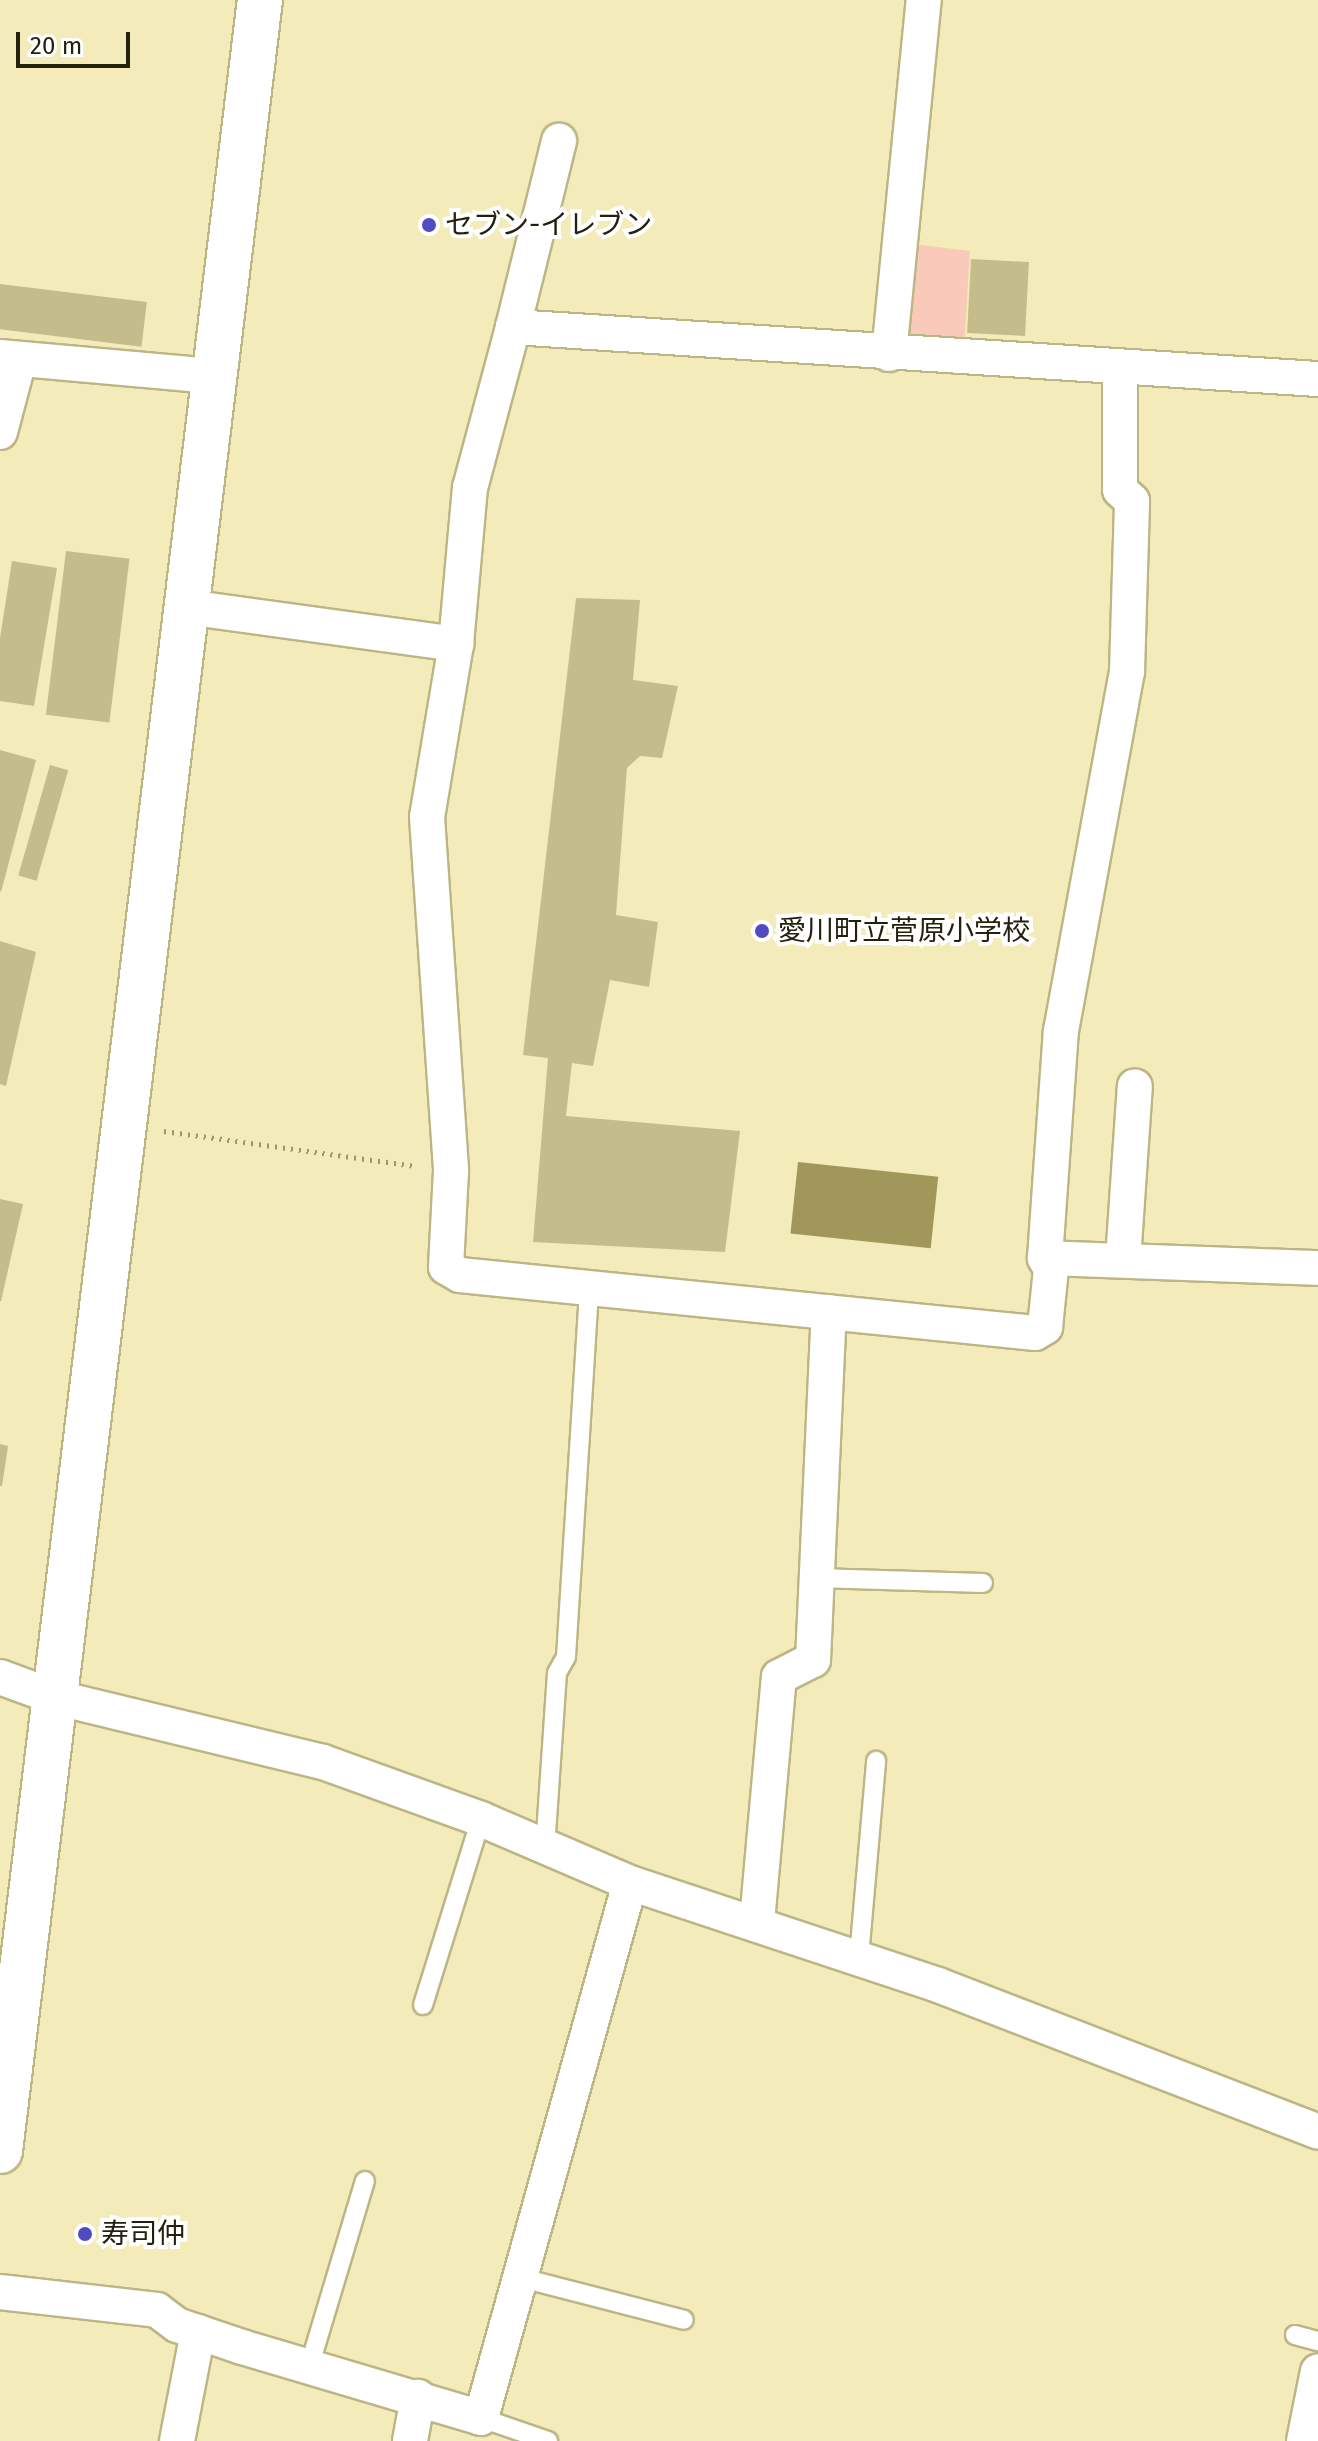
<!DOCTYPE html>
<meta charset="utf-8">
<style>
body{margin:0}
#map{position:relative;width:1318px;height:2441px;overflow:hidden;background:#f3ebb9;font-family:"Fira Sans","Noto Sans JP",sans-serif}
div>[style]{position:absolute}
[style*='--x']{left:calc(var(--x)*1px);top:calc(var(--y)*1px);width:calc(var(--w)*1px);rotate:calc(var(--a)*1deg)}
.green>*{inset:0;background:#f9caba}
.water>*{inset:0;background:#a1975a;transform-origin:0 0}
.building>*{inset:0;background:#c4bc8b;transform-origin:0 0}
.path>*{height:5px;margin-top:-2.5px;transform-origin:0;background:repeating-linear-gradient(90deg,#9b9571 0 2px,transparent 0 8px)}
.roads{filter:drop-shadow(2px 0 #bcb584) drop-shadow(-2px 0 #bcb584) drop-shadow(0 2px #bcb584) drop-shadow(0 -2px #bcb584)}
.service>*{height:18px;margin:-9px;padding:0 9px;transform-origin:9px;border-radius:9px;background:#fff}
.minor>*{height:34px;margin:-17px;padding:0 17px;transform-origin:17px;border-radius:17px;background:#fff}
.tertiary>*{height:44px;margin:-22px;padding:0 22px;transform-origin:22px;border-radius:22px;background:#fff}
.dots>*{width:22px;height:22px;translate:-50% -50%;box-sizing:border-box;border:4px solid #fff;border-radius:50%}
span{translate:-50% -50%;white-space:nowrap;text-align:center;line-height:1.15;-webkit-text-stroke:8px #fff;paint-order:stroke}
.poi-label{font-size:28px;color:#23200d}
.left{translate:0 -50%;text-align:left}
.scale{position:absolute;left:16px;top:32px;width:114px;height:36px;box-sizing:border-box;border:4px solid #23200d;border-top:0;padding-left:10px;font-size:24px;line-height:28px;white-space:nowrap;color:#23200d;-webkit-text-stroke:6px #fff;paint-order:stroke}
</style>
<div id="map">
<div class="green">
<i style="clip-path:polygon(913px 244px,970px 251px,964px 348px,915px 345px,902px 331px)"></i>
</div>
<div class="water">
<i style="left:798px;top:1162px;width:141px;height:72px;rotate:6deg"></i>
</div>
<div class="building">
<i style="left:971px;top:259px;width:58px;height:74px;rotate:3deg"></i>
<i style="left:0;top:284px;width:148px;height:45px;rotate:7deg"></i>
<i style="left:66px;top:551px;width:64px;height:165px;rotate:7deg"></i>
<i style="clip-path:polygon(12px 561px,57px 568px,34px 706px,0 701px,0 638px)"></i>
<i style="clip-path:polygon(576px 598px,640px 600px,633px 680px,678px 686px,662px 758px,640px 756px,627px 768px,616px 915px,658px 922px,649px 987px,610px 980px,593px 1066px,572px 1063px,566px 1116px,740px 1131px,725px 1252px,533px 1242px,548px 1058px,523px 1055px)"></i>
<i style="clip-path:polygon(0 750px,36px 760px,1px 892px,0 891px)"></i>
<i style="left:50px;top:765px;width:19px;height:115px;rotate:16deg"></i>
<i style="clip-path:polygon(0 941px,36px 952px,6px 1086px,0 1084px)"></i>
<i style="clip-path:polygon(0 1199px,23px 1204px,1px 1301px,0 1301px)"></i>
<i style="clip-path:polygon(0 1444px,8px 1446px,2px 1486px,0 1486px)"></i>
</div>
<div class="path">
<i style="--x:164;--y:1131;--w:254;--a:7.9"></i>
</div>
<div class="roads">
<div class="service">
<i style="--x:816;--y:1578;--w:167;--a:1.7"></i>
<i style="--x:545;--y:1849;--w:176;--a:-86.1"></i>
<i style="--x:557;--y:1673;--w:18;--a:-61"></i>
<i style="--x:566;--y:1657;--w:370;--a:-86.4"></i>
<i style="--x:859;--y:1957;--w:197;--a:-85"></i>
<i style="--x:423;--y:2005;--w:195;--a:-72.7"></i>
<i style="--x:522;--y:2278;--w:167;--a:14.5"></i>
<i style="--x:1295;--y:2335;--w:24;--a:15"></i>
<i style="--x:310;--y:2364;--w:191;--a:-73.3"></i>
<i style="--x:481;--y:2418;--w:71;--a:18.9"></i>
</div>
<div class="minor">
<i style="--x:513;--y:327;--w:192;--a:-76.1"></i>
<i style="--x:889;--y:354;--w:356;--a:-84.4"></i>
<i style="--x:0;--y:357;--w:216;--a:5.1"></i>
<i style="--x:0;--y:432;--w:74;--a:-75.2"></i>
<i style="--x:186;--y:607;--w:273;--a:7.8"></i>
<i style="--x:456;--y:644;--w:157;--a:-84.9"></i>
<i style="--x:470;--y:488;--w:167;--a:-75"></i>
<i style="--x:513;--y:327;--w:807;--a:3.7"></i>
<i style="--x:456;--y:644;--w:175;--a:99.5"></i>
<i style="--x:427;--y:817;--w:355;--a:86.1"></i>
<i style="--x:451;--y:1171;--w:96;--a:93"></i>
<i style="--x:446;--y:1267;--w:16;--a:30"></i>
<i style="--x:460;--y:1275;--w:578;--a:5.76"></i>
<i style="--x:1035;--y:1333;--w:12;--a:-31"></i>
<i style="--x:1045;--y:1327;--w:58;--a:-84.1"></i>
<i style="--x:1051;--y:1269;--w:13;--a:-119"></i>
<i style="--x:1045;--y:1258;--w:273;--a:2.1"></i>
<i style="--x:1045;--y:1258;--w:228;--a:-86"></i>
<i style="--x:1061;--y:1031;--w:365;--a:-79.6"></i>
<i style="--x:1127;--y:672;--w:171;--a:-88.3"></i>
<i style="--x:1132;--y:501;--w:16;--a:-137"></i>
<i style="--x:1120;--y:490;--w:121;--a:-90"></i>
<i style="--x:1123;--y:1260;--w:174;--a:-86.1"></i>
<i style="--x:0;--y:1677;--w:58;--a:20.3"></i>
<i style="--x:54;--y:1697;--w:277;--a:13.6"></i>
<i style="--x:323;--y:1762;--w:168;--a:19.8"></i>
<i style="--x:481;--y:1819;--w:162;--a:23.2"></i>
<i style="--x:630;--y:1883;--w:324;--a:18.3"></i>
<i style="--x:938;--y:1985;--w:407;--a:21.1"></i>
<i style="--x:757;--y:1922;--w:246;--a:-84.9"></i>
<i style="--x:779;--y:1677;--w:38;--a:-27"></i>
<i style="--x:813;--y:1660;--w:348;--a:-87.4"></i>
<i style="--x:0;--y:2292;--w:158;--a:6.5"></i>
<i style="--x:157;--y:2310;--w:25;--a:37"></i>
<i style="--x:177;--y:2325;--w:69;--a:18.7"></i>
<i style="--x:242;--y:2347;--w:249;--a:16.5"></i>
<i style="--x:481;--y:2418;--w:555;--a:-74.44"></i>
<i style="--x:177;--y:2441;--w:111;--a:-79.1"></i>
<i style="--x:410;--y:2441;--w:45;--a:-79.7"></i>
<i style="--x:1304;--y:2441;--w:71;--a:-78.7"></i>
</div>
<div class="tertiary">
<i style="--x:0;--y:2151;--w:2167;--a:-83.11"></i>
</div>
</div>
<div class="dots">
<i style="left:429px;top:225px;background:#524ac1"></i>
<i style="left:762px;top:931px;background:#524ac1"></i>
<i style="left:85px;top:2234px;background:#524ac1"></i>
</div>
<div class="poi-label">
<span class="left" style="left:445px;top:225px">セブン-イレブン</span>
<span class="left" style="left:778px;top:931px">愛川町立菅原小学校</span>
<span class="left" style="left:101px;top:2234px">寿司仲</span>
</div>
<div class="scale">20 m</div>
</div>
